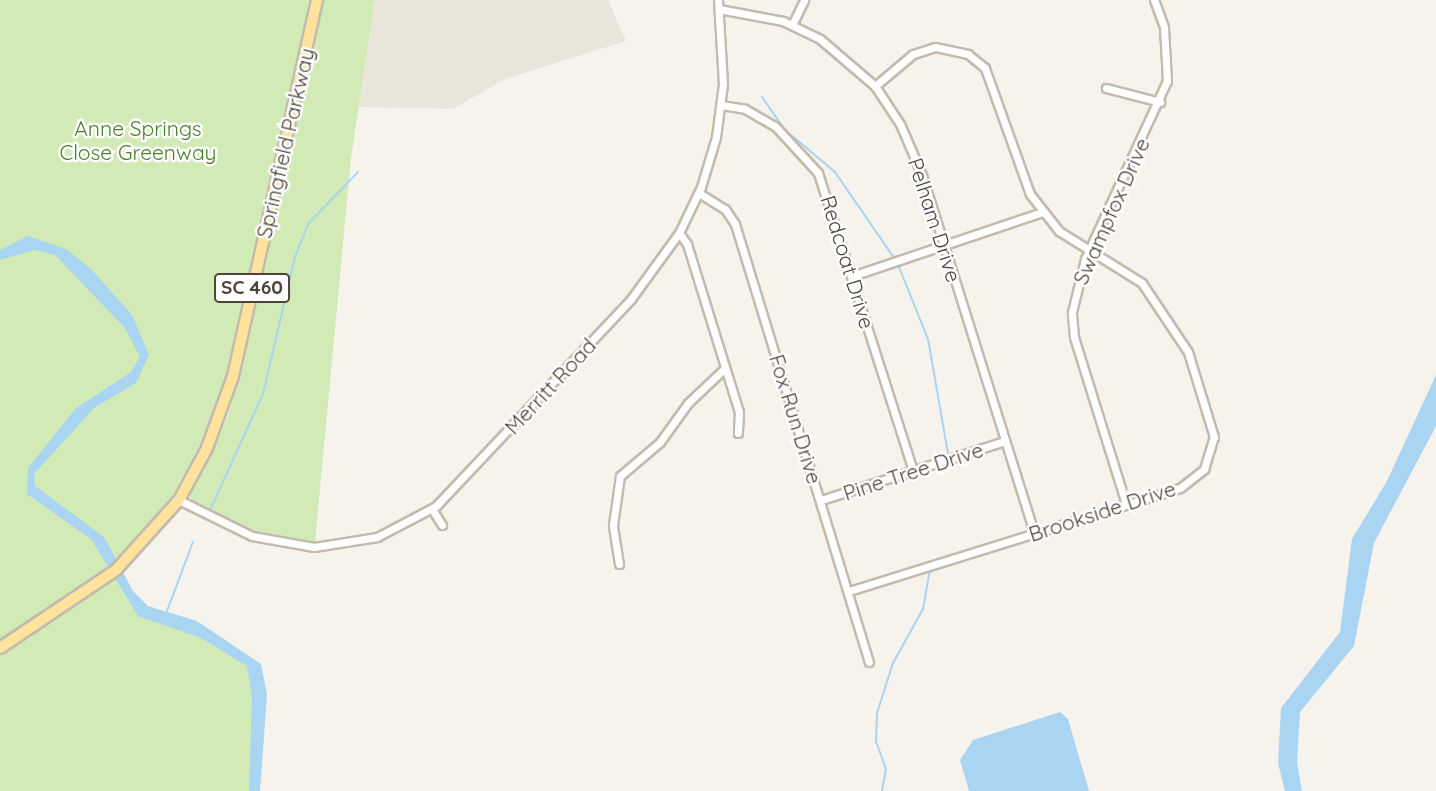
<!DOCTYPE html>
<style>
body{margin:0}
#map{position:relative;width:1436px;height:791px;overflow:hidden;background:#f6f3ec;font-family:Quicksand,sans-serif}
div>[style]{position:absolute}
[style*='--x']{left:calc(var(--x)*1px);top:calc(var(--y)*1px);width:calc(var(--w)*1px);rotate:calc(var(--a)*1deg)}
.residential>*{inset:0;background:#eae5da}
.green>*{inset:0;background:#d2eab5}
.water>*{inset:0;background:#a9d4f2}
.stream>*{height:2px;margin:-1px;padding:0 1px;transform-origin:1px;border-radius:1px;background:#a9d4f2}
.roads{filter:drop-shadow(2px 0 #c2bbae) drop-shadow(-2px 0 #c2bbae) drop-shadow(0 2px #c2bbae) drop-shadow(0 -2px #c2bbae)}
.minor>*{height:7px;margin:-3.5px;padding:0 3.5px;transform-origin:3.5px;border-radius:3.5px;background:#fff}
.major>*{height:10px;margin:-5px;padding:0 5px;transform-origin:5px;border-radius:5px;background:#ffe39c}
span{translate:-50% -50%;white-space:nowrap;text-align:center;line-height:1.15;-webkit-text-stroke:5px #fff;paint-order:stroke}
.shield-label span{padding:2px 5px;background:#fff;border:2px solid;border-radius:5px;-webkit-text-stroke-width:0}
.shield-label{font-size:19px;color:#4b4439;font-weight:700}
.park-label{font-size:21px;color:#4a7f2a}
.street-label{font-size:21px;color:#4b4439}
</style>
<div id="map">
<div class="residential">
<i style="clip-path:polygon(375px 0,608px 0,626px 41px,505px 79px,453px 109px,359px 107px)"></i>
</div>
<div class="green">
<i style="clip-path:polygon(0 0,311px 0,217px 413px,172px 496px,113px 563px,126px 590px,161px 617px,252px 664px,255px 791px,0 791px)"></i>
<i style="clip-path:polygon(322px 0,375px 0,351px 158px,315px 542px,256px 532px,191px 502px,190px 494px,228px 415px,241px 370px)"></i>
</div>
<div class="water">
<i style="clip-path:polygon(28px 236px,66px 249px,91px 269px,132px 315px,149px 355px,136px 383px,94px 408px,34px 474px,35px 486px,104px 537px,133px 591px,148px 606px,197px 621px,261px 664px,267px 695px,260px 791px,249px 791px,252px 697px,247px 666px,201px 638px,138px 616px,91px 539px,27px 494px,28px 468px,76px 408px,131px 372px,140px 357px,125px 328px,55px 255px,34px 250px,0 260px,0 250px)"></i>
<i style="clip-path:polygon(1436px 375px,1436px 426px,1374px 543px,1354px 646px,1300px 712px,1297px 762px,1302px 791px,1285px 791px,1278px 763px,1281px 708px,1340px 632px,1352px 539px,1387px 481px)"></i>
<i style="clip-path:polygon(1060px 712px,1068px 719px,1089px 791px,969px 791px,960px 760px,973px 740px)"></i>
</div>
<div class="stream">
<i style="--x:762;--y:97;--w:39;--a:55"></i>
<i style="--x:784;--y:129;--w:67;--a:40.1"></i>
<i style="--x:835;--y:172;--w:104;--a:55.5"></i>
<i style="--x:899;--y:267;--w:78;--a:68.1"></i>
<i style="--x:928;--y:339;--w:117;--a:80.1"></i>
<i style="--x:211;--y:508;--w:125;--a:-65.5"></i>
<i style="--x:263;--y:394;--w:141;--a:-76.9"></i>
<i style="--x:295;--y:257;--w:37;--a:-68"></i>
<i style="--x:309;--y:223;--w:71;--a:-46.1"></i>
<i style="--x:167;--y:611;--w:74;--a:-69.4"></i>
<i style="--x:882;--y:791;--w:22;--a:-80"></i>
<i style="--x:886;--y:769;--w:29;--a:-110"></i>
<i style="--x:876;--y:742;--w:29;--a:-88"></i>
<i style="--x:877;--y:713;--w:52;--a:-72.3"></i>
<i style="--x:893;--y:663;--w:62;--a:-60.9"></i>
<i style="--x:923;--y:609;--w:39;--a:-80"></i>
</div>
<div class="roads">
<div class="minor">
<i style="--x:719;--y:9;--w:65;--a:10.6"></i>
<i style="--x:783;--y:21;--w:41;--a:25.9"></i>
<i style="--x:820;--y:39;--w:72;--a:40.5"></i>
<i style="--x:875;--y:86;--w:45;--a:56.7"></i>
<i style="--x:900;--y:124;--w:56;--a:66.7"></i>
<i style="--x:922;--y:175;--w:375;--a:72.6"></i>
<i style="--x:792;--y:25;--w:28;--a:-64"></i>
<i style="--x:1106;--y:88;--w:56;--a:14.5"></i>
<i style="--x:721;--y:105;--w:24;--a:9"></i>
<i style="--x:745;--y:109;--w:34;--a:30"></i>
<i style="--x:775;--y:126;--w:64;--a:47.5"></i>
<i style="--x:818;--y:173;--w:312;--a:72.3"></i>
<i style="--x:699;--y:193;--w:31;--a:32"></i>
<i style="--x:725;--y:209;--w:18;--a:56"></i>
<i style="--x:735;--y:224;--w:458;--a:73"></i>
<i style="--x:679;--y:233;--w:14;--a:54"></i>
<i style="--x:687;--y:244;--w:176;--a:72.8"></i>
<i style="--x:739;--y:412;--w:21;--a:93"></i>
<i style="--x:852;--y:276;--w:200;--a:-18.6"></i>
<i style="--x:179;--y:500;--w:81;--a:26.3"></i>
<i style="--x:252;--y:536;--w:63;--a:10.1"></i>
<i style="--x:314;--y:547;--w:64;--a:-9"></i>
<i style="--x:377;--y:537;--w:67;--a:-27.7"></i>
<i style="--x:436;--y:506;--w:284;--a:-46.7"></i>
<i style="--x:631;--y:299;--w:82;--a:-54"></i>
<i style="--x:679;--y:233;--w:51;--a:-64.4"></i>
<i style="--x:701;--y:187;--w:52;--a:-73.3"></i>
<i style="--x:716;--y:137;--w:53;--a:-82.5"></i>
<i style="--x:723;--y:84;--w:84;--a:-93.4"></i>
<i style="--x:821;--y:500;--w:193;--a:-17.8"></i>
<i style="--x:1126;--y:504;--w:175;--a:-107.3"></i>
<i style="--x:1074;--y:337;--w:25;--a:-95"></i>
<i style="--x:1072;--y:312;--w:55;--a:-76.2"></i>
<i style="--x:1085;--y:259;--w:196;--a:-65.3"></i>
<i style="--x:1167;--y:81;--w:54;--a:-93.2"></i>
<i style="--x:1164;--y:27;--w:29;--a:-110"></i>
<i style="--x:432;--y:509;--w:19;--a:58"></i>
<i style="--x:619;--y:564;--w:39;--a:-99"></i>
<i style="--x:613;--y:525;--w:49;--a:-81.9"></i>
<i style="--x:620;--y:476;--w:52;--a:-40.4"></i>
<i style="--x:660;--y:442;--w:48;--a:-54.3"></i>
<i style="--x:688;--y:403;--w:51;--a:-43.4"></i>
<i style="--x:849;--y:591;--w:347;--a:-17.3"></i>
<i style="--x:1180;--y:488;--w:31;--a:-38"></i>
<i style="--x:1204;--y:469;--w:34;--a:-73"></i>
<i style="--x:1214;--y:437;--w:89;--a:-107"></i>
<i style="--x:1188;--y:352;--w:83;--a:-123.7"></i>
<i style="--x:1142;--y:283;--w:98;--a:-147.9"></i>
<i style="--x:1059;--y:231;--w:47;--a:-128.1"></i>
<i style="--x:1030;--y:194;--w:134;--a:-109.7"></i>
<i style="--x:985;--y:68;--w:22;--a:-141"></i>
<i style="--x:968;--y:54;--w:34;--a:-168"></i>
<i style="--x:935;--y:47;--w:23;--a:162"></i>
<i style="--x:913;--y:54;--w:50;--a:139.9"></i>
</div>
<div class="major">
<i style="--x:0;--y:648;--w:140;--a:-33.9"></i>
<i style="--x:116;--y:570;--w:94;--a:-48"></i>
<i style="--x:179;--y:500;--w:59;--a:-61.7"></i>
<i style="--x:207;--y:448;--w:77;--a:-70.1"></i>
<i style="--x:233;--y:376;--w:385;--a:-77.4"></i>
</div>
</div>
<div class="shield-label">
<span style="left:252px;top:288px">SC 460</span>
</div>
<div class="park-label">
<span style="left:138px;top:140px">Anne Springs<br>Close Greenway</span>
</div>
<div class="street-label">
<span style="left:285px;top:143px;rotate:-77deg">Springfield Parkway</span>
<span style="left:1111px;top:211px;rotate:-66deg">Swampfox Drive</span>
<span style="left:935px;top:220px;rotate:72deg">Pelham Drive</span>
<span style="left:848px;top:262px;rotate:73deg">Redcoat Drive</span>
<span style="left:550px;top:386px;rotate:-47deg">Merritt Road</span>
<span style="left:796px;top:419px;rotate:73deg">Fox Run Drive</span>
<span style="left:913px;top:471px;rotate:-18deg">Pine Tree Drive</span>
<span style="left:1102px;top:511px;rotate:-18deg">Brookside Drive</span>
</div>
</div>
